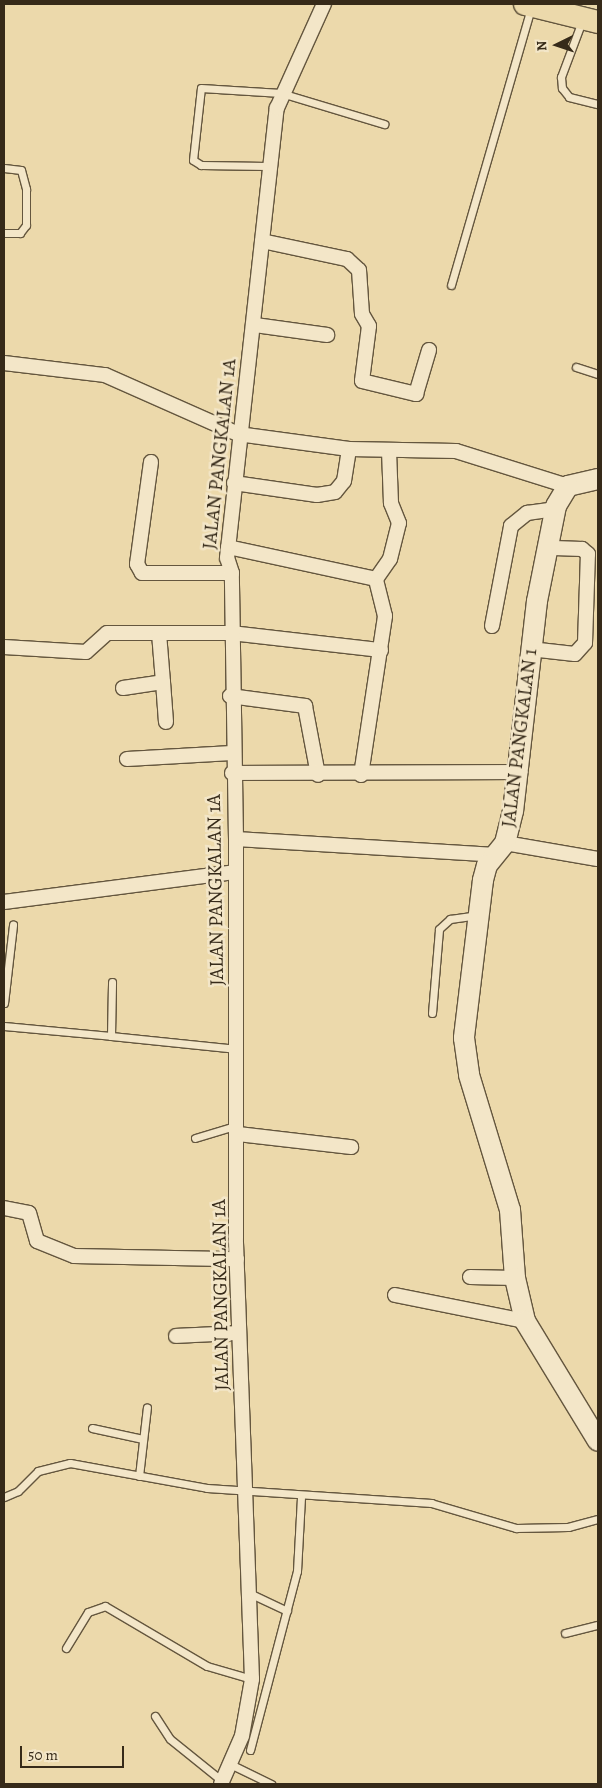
<!DOCTYPE html>
<style>
body{margin:0}
#map{position:relative;width:602px;height:1788px;overflow:hidden;background:#ecd9ab;font-family:Alegreya,serif}
div>[style]{position:absolute}
[style*='--x']{left:calc(var(--x)*1px);top:calc(var(--y)*1px);width:calc(var(--w)*1px);rotate:calc(var(--a)*1deg)}
.roads{filter:drop-shadow(1px 0 #64563e) drop-shadow(-1px 0 #64563e) drop-shadow(0 1px #64563e) drop-shadow(0 -1px #64563e)}
.lane>*{height:7px;margin:-3.5px;padding:0 3.5px;transform-origin:3.5px;border-radius:3.5px;background:#f3e6c8}
.street>*{height:14px;margin:-7px;padding:0 7px;transform-origin:7px;border-radius:7px;background:#f3e6c8}
.secondary>*{height:20px;margin:-10px;padding:0 10px;transform-origin:10px;border-radius:10px;background:#f3e6c8}
.primary>*{height:22px;margin:-11px;padding:0 11px;transform-origin:11px;border-radius:11px;background:#ecd9ab}
span{translate:-50% -50%;white-space:nowrap;text-align:center;line-height:1.15;-webkit-text-stroke:5px #f3e6c8;paint-order:stroke}
.street-label{font-size:20px;color:#362a19}
.frame{position:absolute;inset:0;border:5px solid #362a19;pointer-events:none}
.north{position:absolute;left:532px;top:20px;width:50px;height:50px;-webkit-text-stroke:4px #f3e6c8;paint-order:stroke;rotate:266deg;font-size:14px;font-weight:700;line-height:20px;text-align:center;color:#362a19}
.north::after{content:'';display:block;margin:auto;width:18px;height:22px;background:#362a19;clip-path:polygon(50% 0,100% 100%,50% 72%,0 100%)}
.scale{position:absolute;left:20px;top:1746px;width:104px;height:22px;box-sizing:border-box;border:2px solid #362a19;border-top:0;padding-left:6px;font-size:15px;line-height:18px;white-space:nowrap;color:#362a19;-webkit-text-stroke:4px #f3e6c8;paint-order:stroke}
</style>
<div id="map">
<div class="roads">
<div class="lane">
<i style="--x:582;--y:21;--w:60;--a:110.6"></i>
<i style="--x:561;--y:77;--w:11;--a:85"></i>
<i style="--x:562;--y:88;--w:11;--a:52"></i>
<i style="--x:569;--y:97;--w:30;--a:14"></i>
<i style="--x:267;--y:166;--w:66;--a:-179.1"></i>
<i style="--x:201;--y:165;--w:9;--a:-148"></i>
<i style="--x:193;--y:160;--w:72;--a:-83.7"></i>
<i style="--x:201;--y:88;--w:80;--a:3.6"></i>
<i style="--x:281;--y:93;--w:108;--a:16.8"></i>
<i style="--x:4;--y:168;--w:17;--a:7"></i>
<i style="--x:21;--y:170;--w:20;--a:75"></i>
<i style="--x:26;--y:189;--w:36;--a:90"></i>
<i style="--x:26;--y:225;--w:10;--a:127"></i>
<i style="--x:20;--y:233;--w:16;--a:180"></i>
<i style="--x:451;--y:285;--w:288;--a:-73.9"></i>
<i style="--x:576;--y:367;--w:23;--a:18"></i>
<i style="--x:4;--y:1003;--w:79;--a:-83.4"></i>
<i style="--x:432;--y:1013;--w:84;--a:-85.2"></i>
<i style="--x:439;--y:929;--w:15;--a:-42"></i>
<i style="--x:450;--y:919;--w:27;--a:-8"></i>
<i style="--x:4;--y:1026;--w:107;--a:5.3"></i>
<i style="--x:111;--y:1036;--w:54;--a:-88.9"></i>
<i style="--x:111;--y:1036;--w:127;--a:5.9"></i>
<i style="--x:195;--y:1138;--w:45;--a:-16.8"></i>
<i style="--x:92;--y:1428;--w:52;--a:12.2"></i>
<i style="--x:139;--y:1476;--w:69;--a:-83.4"></i>
<i style="--x:4;--y:1497;--w:15;--a:-23"></i>
<i style="--x:18;--y:1491;--w:28;--a:-45"></i>
<i style="--x:38;--y:1471;--w:33;--a:-14"></i>
<i style="--x:70;--y:1463;--w:139;--a:10.3"></i>
<i style="--x:207;--y:1488;--w:225;--a:3.8"></i>
<i style="--x:431;--y:1503;--w:89;--a:16.4"></i>
<i style="--x:516;--y:1528;--w:52;--a:-1.1"></i>
<i style="--x:568;--y:1527;--w:31;--a:-15"></i>
<i style="--x:249;--y:1593;--w:42;--a:25.3"></i>
<i style="--x:565;--y:1633;--w:34;--a:-14"></i>
<i style="--x:66;--y:1648;--w:42;--a:-58.6"></i>
<i style="--x:88;--y:1612;--w:18;--a:-19"></i>
<i style="--x:105;--y:1606;--w:118;--a:30.5"></i>
<i style="--x:207;--y:1666;--w:47;--a:16.1"></i>
<i style="--x:155;--y:1716;--w:27;--a:57"></i>
<i style="--x:170;--y:1739;--w:67;--a:38.9"></i>
<i style="--x:250;--y:1750;--w:185;--a:-75.3"></i>
<i style="--x:297;--y:1571;--w:75;--a:-86.9"></i>
<i style="--x:230;--y:1764;--w:46;--a:26"></i>
</div>
<div class="street">
<i style="--x:262;--y:241;--w:87;--a:12"></i>
<i style="--x:347;--y:259;--w:16;--a:43"></i>
<i style="--x:359;--y:270;--w:44;--a:86.1"></i>
<i style="--x:362;--y:314;--w:14;--a:60"></i>
<i style="--x:369;--y:326;--w:55;--a:97.3"></i>
<i style="--x:362;--y:381;--w:56;--a:13.5"></i>
<i style="--x:416;--y:394;--w:46;--a:-73.5"></i>
<i style="--x:255;--y:325;--w:73;--a:7.9"></i>
<i style="--x:4;--y:363;--w:102;--a:6.8"></i>
<i style="--x:105;--y:375;--w:145;--a:23.9"></i>
<i style="--x:238;--y:434;--w:112;--a:7.7"></i>
<i style="--x:349;--y:449;--w:107;--a:1.1"></i>
<i style="--x:456;--y:451;--w:117;--a:17.4"></i>
<i style="--x:151;--y:462;--w:103;--a:97.8"></i>
<i style="--x:137;--y:564;--w:10;--a:61"></i>
<i style="--x:142;--y:573;--w:90;--a:0"></i>
<i style="--x:234;--y:483;--w:84;--a:8.2"></i>
<i style="--x:317;--y:495;--w:18;--a:-9"></i>
<i style="--x:335;--y:492;--w:14;--a:-51"></i>
<i style="--x:344;--y:481;--w:32;--a:-81"></i>
<i style="--x:228;--y:547;--w:151;--a:12.2"></i>
<i style="--x:376;--y:579;--w:24;--a:-55"></i>
<i style="--x:390;--y:559;--w:37;--a:-76"></i>
<i style="--x:399;--y:523;--w:22;--a:-112"></i>
<i style="--x:391;--y:503;--w:53;--a:-92.2"></i>
<i style="--x:492;--y:626;--w:102;--a:-79.2"></i>
<i style="--x:511;--y:526;--w:21;--a:-39"></i>
<i style="--x:527;--y:513;--w:28;--a:-8"></i>
<i style="--x:4;--y:647;--w:82;--a:3.5"></i>
<i style="--x:86;--y:652;--w:28;--a:-42"></i>
<i style="--x:107;--y:633;--w:124;--a:0"></i>
<i style="--x:231;--y:633;--w:151;--a:6.5"></i>
<i style="--x:530;--y:649;--w:45;--a:6.3"></i>
<i style="--x:575;--y:654;--w:15;--a:-48"></i>
<i style="--x:585;--y:643;--w:89;--a:-88.1"></i>
<i style="--x:588;--y:554;--w:8;--a:-140"></i>
<i style="--x:582;--y:549;--w:35;--a:-178"></i>
<i style="--x:163;--y:682;--w:40;--a:85.7"></i>
<i style="--x:123;--y:688;--w:40;--a:-8.5"></i>
<i style="--x:163;--y:682;--w:49;--a:-94.7"></i>
<i style="--x:230;--y:696;--w:76;--a:7.6"></i>
<i style="--x:305;--y:706;--w:70;--a:79.3"></i>
<i style="--x:127;--y:759;--w:105;--a:-3.3"></i>
<i style="--x:232;--y:773;--w:285;--a:-0.2"></i>
<i style="--x:361;--y:775;--w:161;--a:-81.4"></i>
<i style="--x:385;--y:616;--w:38;--a:-104"></i>
<i style="--x:236;--y:839;--w:260;--a:3.5"></i>
<i style="--x:505;--y:843;--w:94;--a:9.8"></i>
<i style="--x:4;--y:902;--w:233;--a:-7.4"></i>
<i style="--x:238;--y:1134;--w:114;--a:6.6"></i>
<i style="--x:4;--y:1208;--w:25;--a:11"></i>
<i style="--x:29;--y:1213;--w:29;--a:74"></i>
<i style="--x:37;--y:1241;--w:40;--a:22"></i>
<i style="--x:74;--y:1256;--w:163;--a:1.1"></i>
<i style="--x:470;--y:1277;--w:45;--a:1.3"></i>
<i style="--x:395;--y:1295;--w:133;--a:11.3"></i>
<i style="--x:176;--y:1336;--w:62;--a:-2.8"></i>
<i style="--x:221;--y:1784;--w:52;--a:-66.4"></i>
<i style="--x:242;--y:1736;--w:58;--a:-80"></i>
<i style="--x:252;--y:1679;--w:441;--a:-92.1"></i>
<i style="--x:236;--y:1238;--w:399;--a:-90"></i>
<i style="--x:236;--y:839;--w:266;--a:-90.9"></i>
<i style="--x:232;--y:573;--w:16;--a:-108"></i>
<i style="--x:227;--y:558;--w:453;--a:-83.7"></i>
<i style="--x:277;--y:108;--w:114;--a:-65.7"></i>
</div>
<div class="secondary">
<i style="--x:598;--y:479;--w:31;--a:167"></i>
<i style="--x:568;--y:486;--w:23;--a:121"></i>
<i style="--x:556;--y:506;--w:97;--a:101.3"></i>
<i style="--x:537;--y:601;--w:211;--a:96.5"></i>
<i style="--x:513;--y:811;--w:33;--a:104"></i>
<i style="--x:505;--y:843;--w:28;--a:129"></i>
<i style="--x:487;--y:865;--w:16;--a:105"></i>
<i style="--x:483;--y:880;--w:159;--a:96.9"></i>
<i style="--x:464;--y:1038;--w:37;--a:82"></i>
<i style="--x:469;--y:1075;--w:141;--a:73.1"></i>
<i style="--x:510;--y:1210;--w:68;--a:85.8"></i>
<i style="--x:515;--y:1278;--w:44;--a:76.9"></i>
<i style="--x:525;--y:1321;--w:140;--a:58.7"></i>
</div>
<div class="primary">
<i style="--x:525;--y:4;--w:75;--a:13.9"></i>
</div>
</div>
<div class="street-label">
<span style="left:219px;top:454px;rotate:-84deg">JALAN PANGKALAN 1A</span>
<span style="left:519px;top:738px;rotate:-83deg">JALAN PANGKALAN 1</span>
<span style="left:215px;top:890px;rotate:-91deg">JALAN PANGKALAN 1A</span>
<span style="left:220px;top:1295px;rotate:-91deg">JALAN PANGKALAN 1A</span>
</div>
<div class="frame"></div>
<div class="north">N</div>
<div class="scale">50 m</div>
</div>
